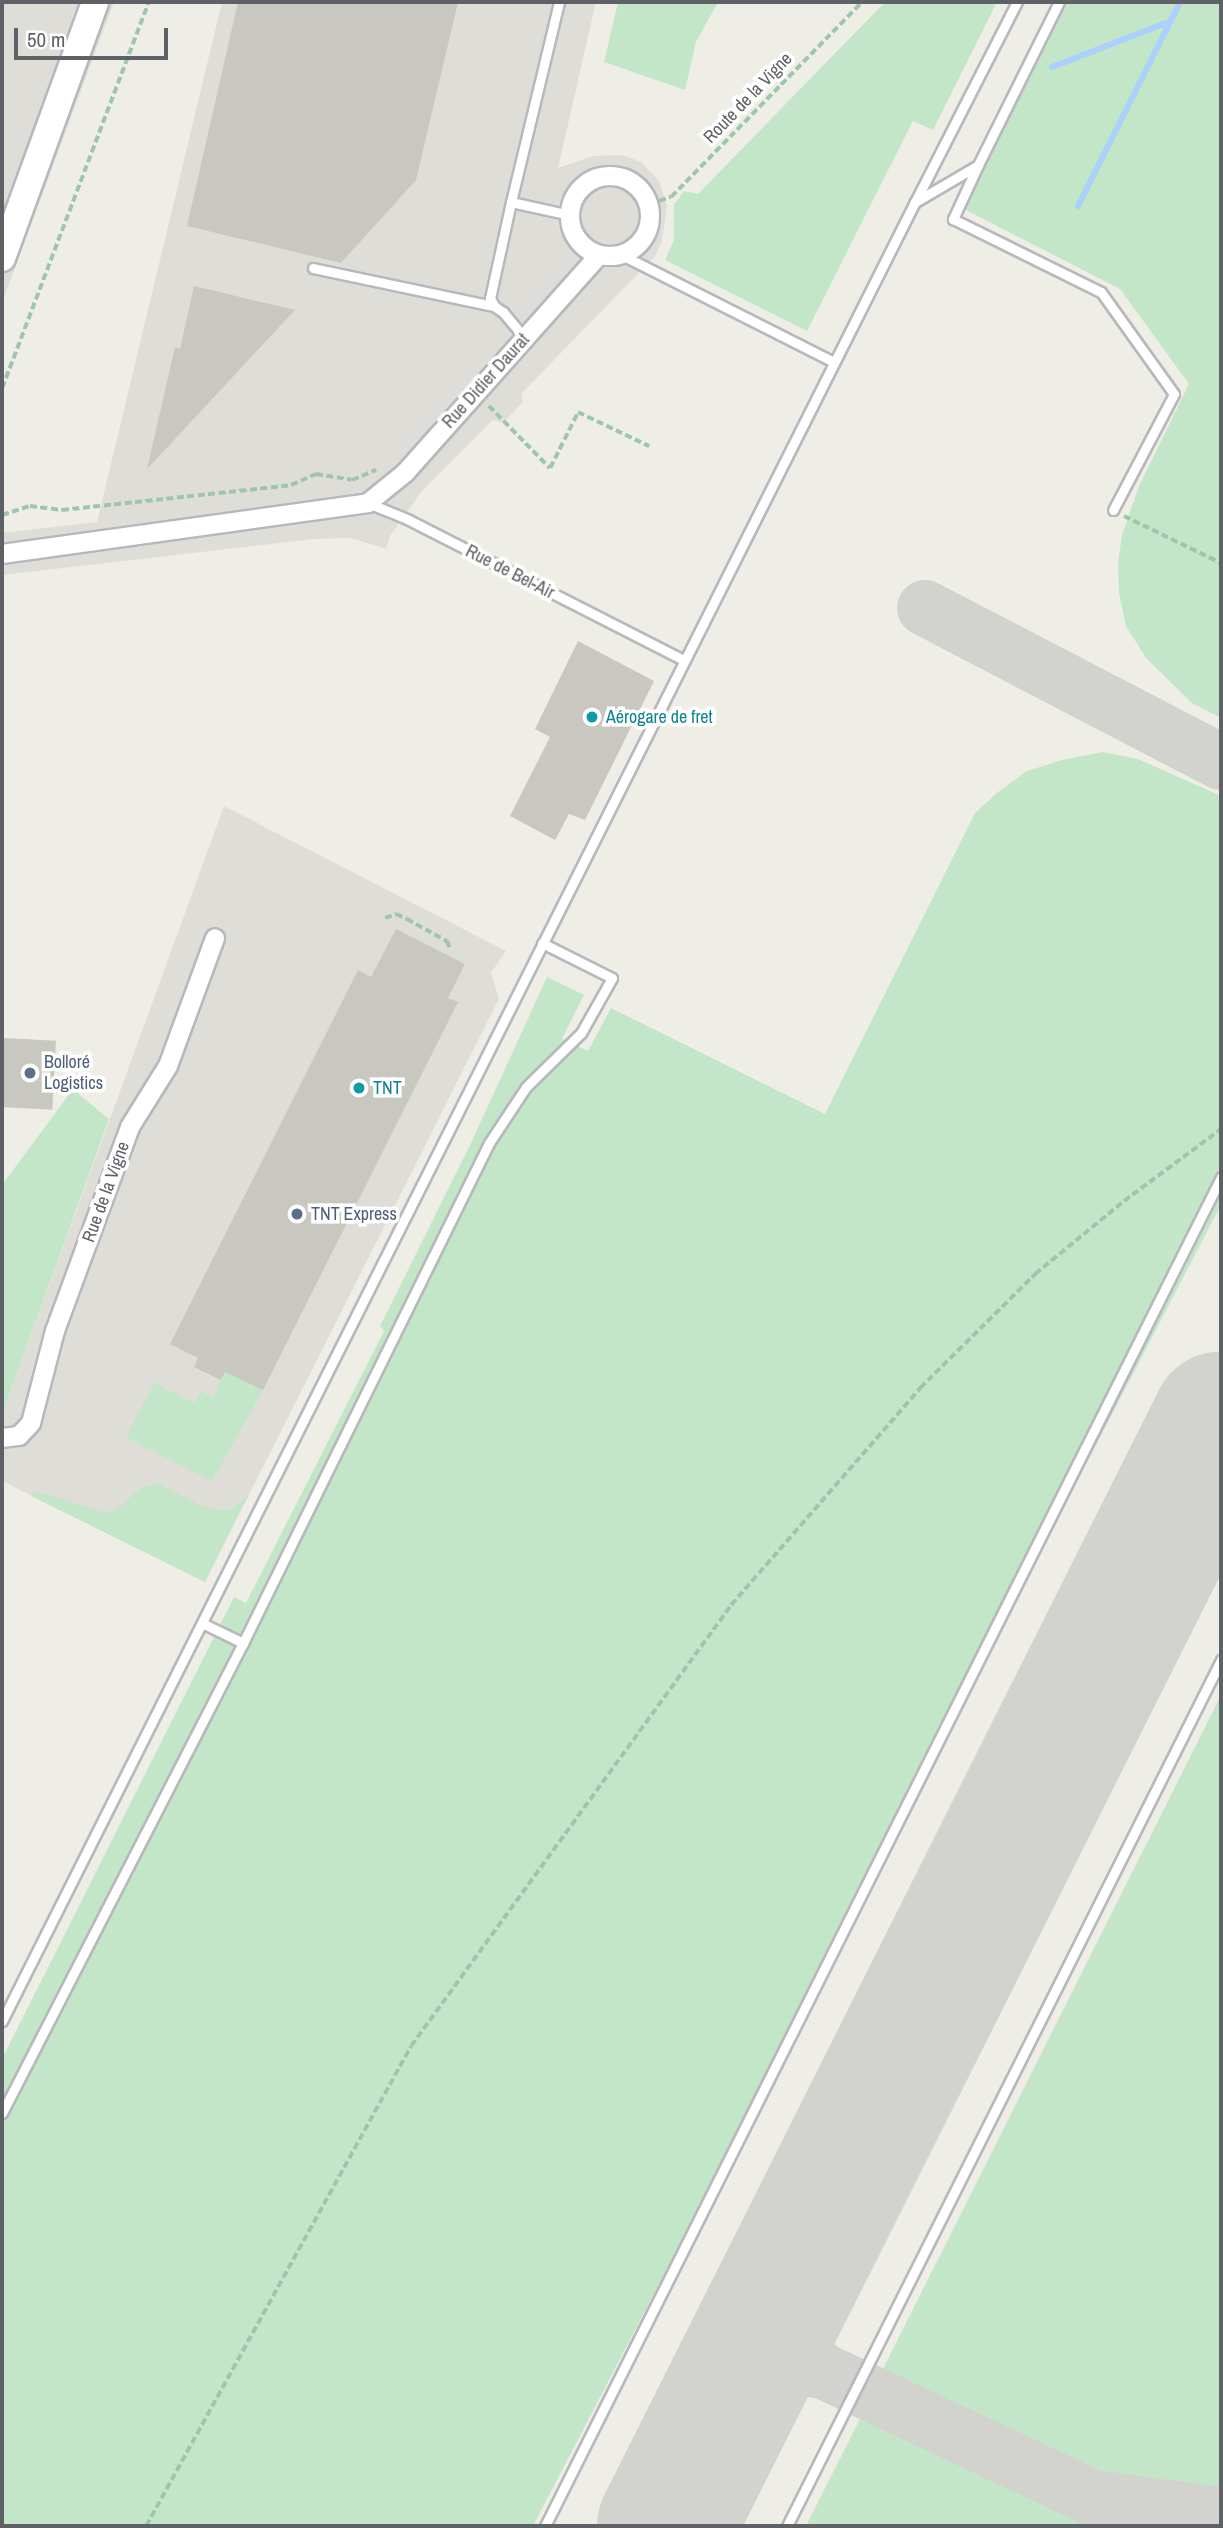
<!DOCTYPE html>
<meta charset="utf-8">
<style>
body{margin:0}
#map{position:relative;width:1223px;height:2528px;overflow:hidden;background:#efeee6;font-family:"Archivo Narrow",sans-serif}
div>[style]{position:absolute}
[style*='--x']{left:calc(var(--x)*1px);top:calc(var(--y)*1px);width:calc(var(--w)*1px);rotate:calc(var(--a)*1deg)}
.industrial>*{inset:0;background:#deddd8}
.green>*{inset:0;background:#c4e6c8}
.stream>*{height:6px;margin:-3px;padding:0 3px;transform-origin:3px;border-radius:3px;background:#aad0fb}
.taxiway>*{height:56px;margin:-28px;padding:0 28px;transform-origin:28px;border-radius:28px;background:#d2d2ce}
.runway>*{height:138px;margin:-69px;padding:0 69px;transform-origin:69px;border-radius:69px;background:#d2d2ce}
.building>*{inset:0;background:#c8c8c1;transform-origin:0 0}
.path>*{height:3.5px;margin-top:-1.75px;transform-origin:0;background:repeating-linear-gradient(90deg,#9ec6ad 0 7px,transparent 0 10.5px)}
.roads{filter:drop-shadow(2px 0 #b7b8bc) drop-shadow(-2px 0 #b7b8bc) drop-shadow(0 2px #b7b8bc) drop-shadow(0 -2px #b7b8bc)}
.lane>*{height:9px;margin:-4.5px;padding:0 4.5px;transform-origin:4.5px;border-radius:4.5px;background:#fff}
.street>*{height:18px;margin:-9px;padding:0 9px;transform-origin:9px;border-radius:9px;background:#fff}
.street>.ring{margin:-9px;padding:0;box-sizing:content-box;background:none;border:18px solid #fff;border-radius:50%}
.secondary>*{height:26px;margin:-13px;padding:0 13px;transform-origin:13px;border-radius:13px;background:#fff}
.dots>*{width:19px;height:19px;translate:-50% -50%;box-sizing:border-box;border:4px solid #fff;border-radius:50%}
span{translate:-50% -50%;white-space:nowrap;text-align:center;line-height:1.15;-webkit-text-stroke:7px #fff;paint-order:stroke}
.street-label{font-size:18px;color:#5e6166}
.culture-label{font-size:18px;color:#0d838f}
.left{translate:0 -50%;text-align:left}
.service-label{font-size:18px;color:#4e5e75}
.frame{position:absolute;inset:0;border:4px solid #5e6166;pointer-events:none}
.scale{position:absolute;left:14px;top:28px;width:154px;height:32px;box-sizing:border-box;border:4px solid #5e6166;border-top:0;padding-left:9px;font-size:21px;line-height:24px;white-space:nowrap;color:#5e6166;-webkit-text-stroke:5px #fff;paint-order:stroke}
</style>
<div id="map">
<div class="industrial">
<i style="clip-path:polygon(2px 2px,114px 2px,2px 303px)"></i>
<i style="clip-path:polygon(222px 2px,596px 2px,558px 168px,593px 156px,623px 155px,641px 162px,659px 181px,667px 206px,662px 241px,655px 256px,521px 394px,523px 402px,503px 423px,493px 420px,422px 491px,390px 536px,386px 549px,351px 538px,314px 539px,2px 575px,2px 533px,97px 522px)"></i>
<i style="clip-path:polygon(224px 806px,506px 951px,491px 973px,499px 999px,205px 1582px,2px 1481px,2px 1415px)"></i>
</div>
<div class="green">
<i style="clip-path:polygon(618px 2px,718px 2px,696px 42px,685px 90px,604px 62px)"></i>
<i style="clip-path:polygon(885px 2px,997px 2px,933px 130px,913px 121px,807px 331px,665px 260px,674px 240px,674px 205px,684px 191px,698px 194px)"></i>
<i style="clip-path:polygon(1067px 2px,1221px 2px,1221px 718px,1192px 703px,1146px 658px,1126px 626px,1119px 593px,1118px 562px,1122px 535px,1139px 486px,1189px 384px,1120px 289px,964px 209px)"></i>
<i style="clip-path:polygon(1103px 752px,1138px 759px,1221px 796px,1221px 1205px,533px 2526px,2px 2526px,2px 2059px,234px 1597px,246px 1603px,384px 1331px,380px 1326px,471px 1143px,547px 977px,584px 995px,562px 1039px,588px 1051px,611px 1008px,825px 1114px,975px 813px,998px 792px,1027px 771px,1062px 760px)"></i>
<i style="clip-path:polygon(73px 1089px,109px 1119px,2px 1415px,2px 1185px)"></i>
<i style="clip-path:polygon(225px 1372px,249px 1383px,251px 1390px,253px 1385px,263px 1390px,212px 1481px,129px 1439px,127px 1435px,154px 1383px,195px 1403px,201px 1391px,213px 1398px)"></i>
<i style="clip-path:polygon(158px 1483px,202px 1506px,219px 1510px,231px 1509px,248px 1496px,205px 1582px,31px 1496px,34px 1492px,45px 1494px,104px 1512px,116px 1510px,142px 1487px)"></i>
<i style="clip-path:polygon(1221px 1695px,1221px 2490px,1172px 2499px,1099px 2486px,876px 2383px)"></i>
<i style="clip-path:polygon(867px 2405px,1089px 2512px,1183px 2521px,1198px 2526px,806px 2526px)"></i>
</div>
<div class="stream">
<i style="--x:1052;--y:67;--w:128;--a:-21.1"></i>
<i style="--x:1078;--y:206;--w:228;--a:-63.4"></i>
</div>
<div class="taxiway">
<i style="--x:925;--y:608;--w:334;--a:27.5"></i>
<i style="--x:795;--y:2269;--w:35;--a:102"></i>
<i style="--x:788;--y:2303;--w:22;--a:85"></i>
<i style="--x:790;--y:2325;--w:14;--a:73"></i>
<i style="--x:794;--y:2338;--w:24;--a:57"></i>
<i style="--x:807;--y:2358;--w:21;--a:39"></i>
<i style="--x:823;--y:2371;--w:298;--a:25.2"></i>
<i style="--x:1093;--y:2498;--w:129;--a:7.6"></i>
<i style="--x:728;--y:2403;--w:38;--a:-42"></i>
<i style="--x:756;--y:2378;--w:17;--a:-25"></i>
<i style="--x:771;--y:2371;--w:29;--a:-6"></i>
<i style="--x:800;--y:2368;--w:23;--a:7"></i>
</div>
<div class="runway">
<i style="--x:666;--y:2526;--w:1237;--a:-63.35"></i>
</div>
<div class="building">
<i style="clip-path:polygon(238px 2px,458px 2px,416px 180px,341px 263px,187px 226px)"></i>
<i style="clip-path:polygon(194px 286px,295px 310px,147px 469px,175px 347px,180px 349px)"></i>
<i style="clip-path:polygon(578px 641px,654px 681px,585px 820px,569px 814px,555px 840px,510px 816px,550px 737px,535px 729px)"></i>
<i style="clip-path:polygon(396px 929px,465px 964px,448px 998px,458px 1002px,263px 1390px,225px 1372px,221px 1380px,194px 1367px,198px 1358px,170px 1344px,358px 970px,371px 977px)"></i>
<i style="left:4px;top:1038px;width:52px;height:69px;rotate:3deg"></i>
</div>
<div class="path">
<i style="--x:649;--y:204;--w:23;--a:-18"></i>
<i style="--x:671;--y:197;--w:273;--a:-45.6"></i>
<i style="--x:2;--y:388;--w:413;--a:-69.2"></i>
<i style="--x:489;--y:406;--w:87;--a:45.5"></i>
<i style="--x:550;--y:468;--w:63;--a:-63.4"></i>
<i style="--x:578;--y:412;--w:79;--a:25.6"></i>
<i style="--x:2;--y:515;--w:29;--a:-18"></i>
<i style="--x:30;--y:506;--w:32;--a:7"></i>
<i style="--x:62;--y:510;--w:230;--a:-6.2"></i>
<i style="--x:291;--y:485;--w:27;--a:-24"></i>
<i style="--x:316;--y:474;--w:36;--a:9"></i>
<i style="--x:352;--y:480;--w:26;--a:-23"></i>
<i style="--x:1124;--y:516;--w:108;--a:25.9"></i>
<i style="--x:385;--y:918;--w:12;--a:-20"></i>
<i style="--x:396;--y:914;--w:12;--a:24"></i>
<i style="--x:407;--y:919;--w:46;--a:28.8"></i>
<i style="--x:447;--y:941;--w:10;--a:66"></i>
<i style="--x:146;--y:2526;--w:548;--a:-61.1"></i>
<i style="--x:411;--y:2046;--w:545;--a:-54.03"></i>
<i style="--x:731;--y:1605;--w:288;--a:-48.9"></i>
<i style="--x:920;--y:1388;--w:162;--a:-44.7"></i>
<i style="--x:1035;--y:1274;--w:115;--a:-39.4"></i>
<i style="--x:1124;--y:1201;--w:121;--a:-36.6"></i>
</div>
<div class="roads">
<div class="lane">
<i style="--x:559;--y:2;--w:206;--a:103.5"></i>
<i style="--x:511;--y:202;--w:60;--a:12.4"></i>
<i style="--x:978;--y:165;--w:60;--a:114.8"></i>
<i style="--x:953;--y:219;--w:165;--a:26.3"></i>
<i style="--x:1101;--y:292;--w:125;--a:54.4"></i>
<i style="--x:1174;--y:394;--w:131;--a:117.7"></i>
<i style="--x:511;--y:202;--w:98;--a:102.3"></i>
<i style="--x:490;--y:298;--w:9;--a:63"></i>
<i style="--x:494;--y:306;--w:11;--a:34"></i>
<i style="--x:503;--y:312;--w:33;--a:50"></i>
<i style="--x:915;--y:202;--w:225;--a:-63"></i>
<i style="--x:620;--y:254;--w:240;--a:26.8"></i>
<i style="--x:313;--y:268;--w:185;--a:11.9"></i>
<i style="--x:368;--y:503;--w:42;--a:22.3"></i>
<i style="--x:407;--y:519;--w:311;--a:27"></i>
<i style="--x:202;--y:1623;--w:46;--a:26"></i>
<i style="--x:2;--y:2021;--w:2035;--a:-63.35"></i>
<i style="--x:915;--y:202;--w:73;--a:-30.4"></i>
<i style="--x:978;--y:165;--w:182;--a:-63.6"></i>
<i style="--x:2;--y:2113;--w:528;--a:-62.85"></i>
<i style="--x:243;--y:1643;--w:557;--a:-63.8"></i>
<i style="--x:489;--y:1143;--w:67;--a:-56.5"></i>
<i style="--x:526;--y:1087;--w:77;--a:-44.5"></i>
<i style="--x:581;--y:1033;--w:63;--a:-60.6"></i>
<i style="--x:612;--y:978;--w:78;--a:-153.4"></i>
<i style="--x:545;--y:2526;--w:1509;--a:-63.38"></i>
<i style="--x:787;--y:2526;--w:969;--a:-63.38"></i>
</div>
<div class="street">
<i class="ring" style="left:570px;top:176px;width:62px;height:62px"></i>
<i style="--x:2;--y:554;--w:370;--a:-7.9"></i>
<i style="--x:368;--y:503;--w:48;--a:-39"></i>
<i style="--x:405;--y:473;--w:292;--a:-48.3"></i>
<i style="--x:2;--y:1438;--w:17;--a:-7"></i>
<i style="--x:19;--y:1436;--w:18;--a:-47"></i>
<i style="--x:31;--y:1423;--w:95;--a:-75.4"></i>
<i style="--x:55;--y:1331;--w:217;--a:-69.8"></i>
<i style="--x:130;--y:1127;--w:72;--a:-58.1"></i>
<i style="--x:168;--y:1066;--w:136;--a:-69.8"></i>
</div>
<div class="secondary">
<i style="--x:2;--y:258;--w:272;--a:-70"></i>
</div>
</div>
<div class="dots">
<i style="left:592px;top:717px;background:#0f9aa8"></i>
<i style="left:30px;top:1073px;background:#5c6f8a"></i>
<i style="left:359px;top:1088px;background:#0f9aa8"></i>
<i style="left:297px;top:1214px;background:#5c6f8a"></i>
</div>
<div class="street-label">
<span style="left:748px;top:98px;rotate:-46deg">Route de la Vigne</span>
<span style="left:486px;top:381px;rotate:-48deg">Rue Didier Daurat</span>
<span style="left:510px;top:572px;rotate:27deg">Rue de Bel-Air</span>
<span style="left:106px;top:1192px;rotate:-70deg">Rue de la Vigne</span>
</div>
<div class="culture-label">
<span class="left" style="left:606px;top:717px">Aérogare de fret</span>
<span class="left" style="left:373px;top:1088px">TNT</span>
</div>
<div class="service-label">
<span class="left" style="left:44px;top:1073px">Bolloré<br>Logistics</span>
<span class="left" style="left:311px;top:1214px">TNT Express</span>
</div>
<div class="frame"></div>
<div class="scale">50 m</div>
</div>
